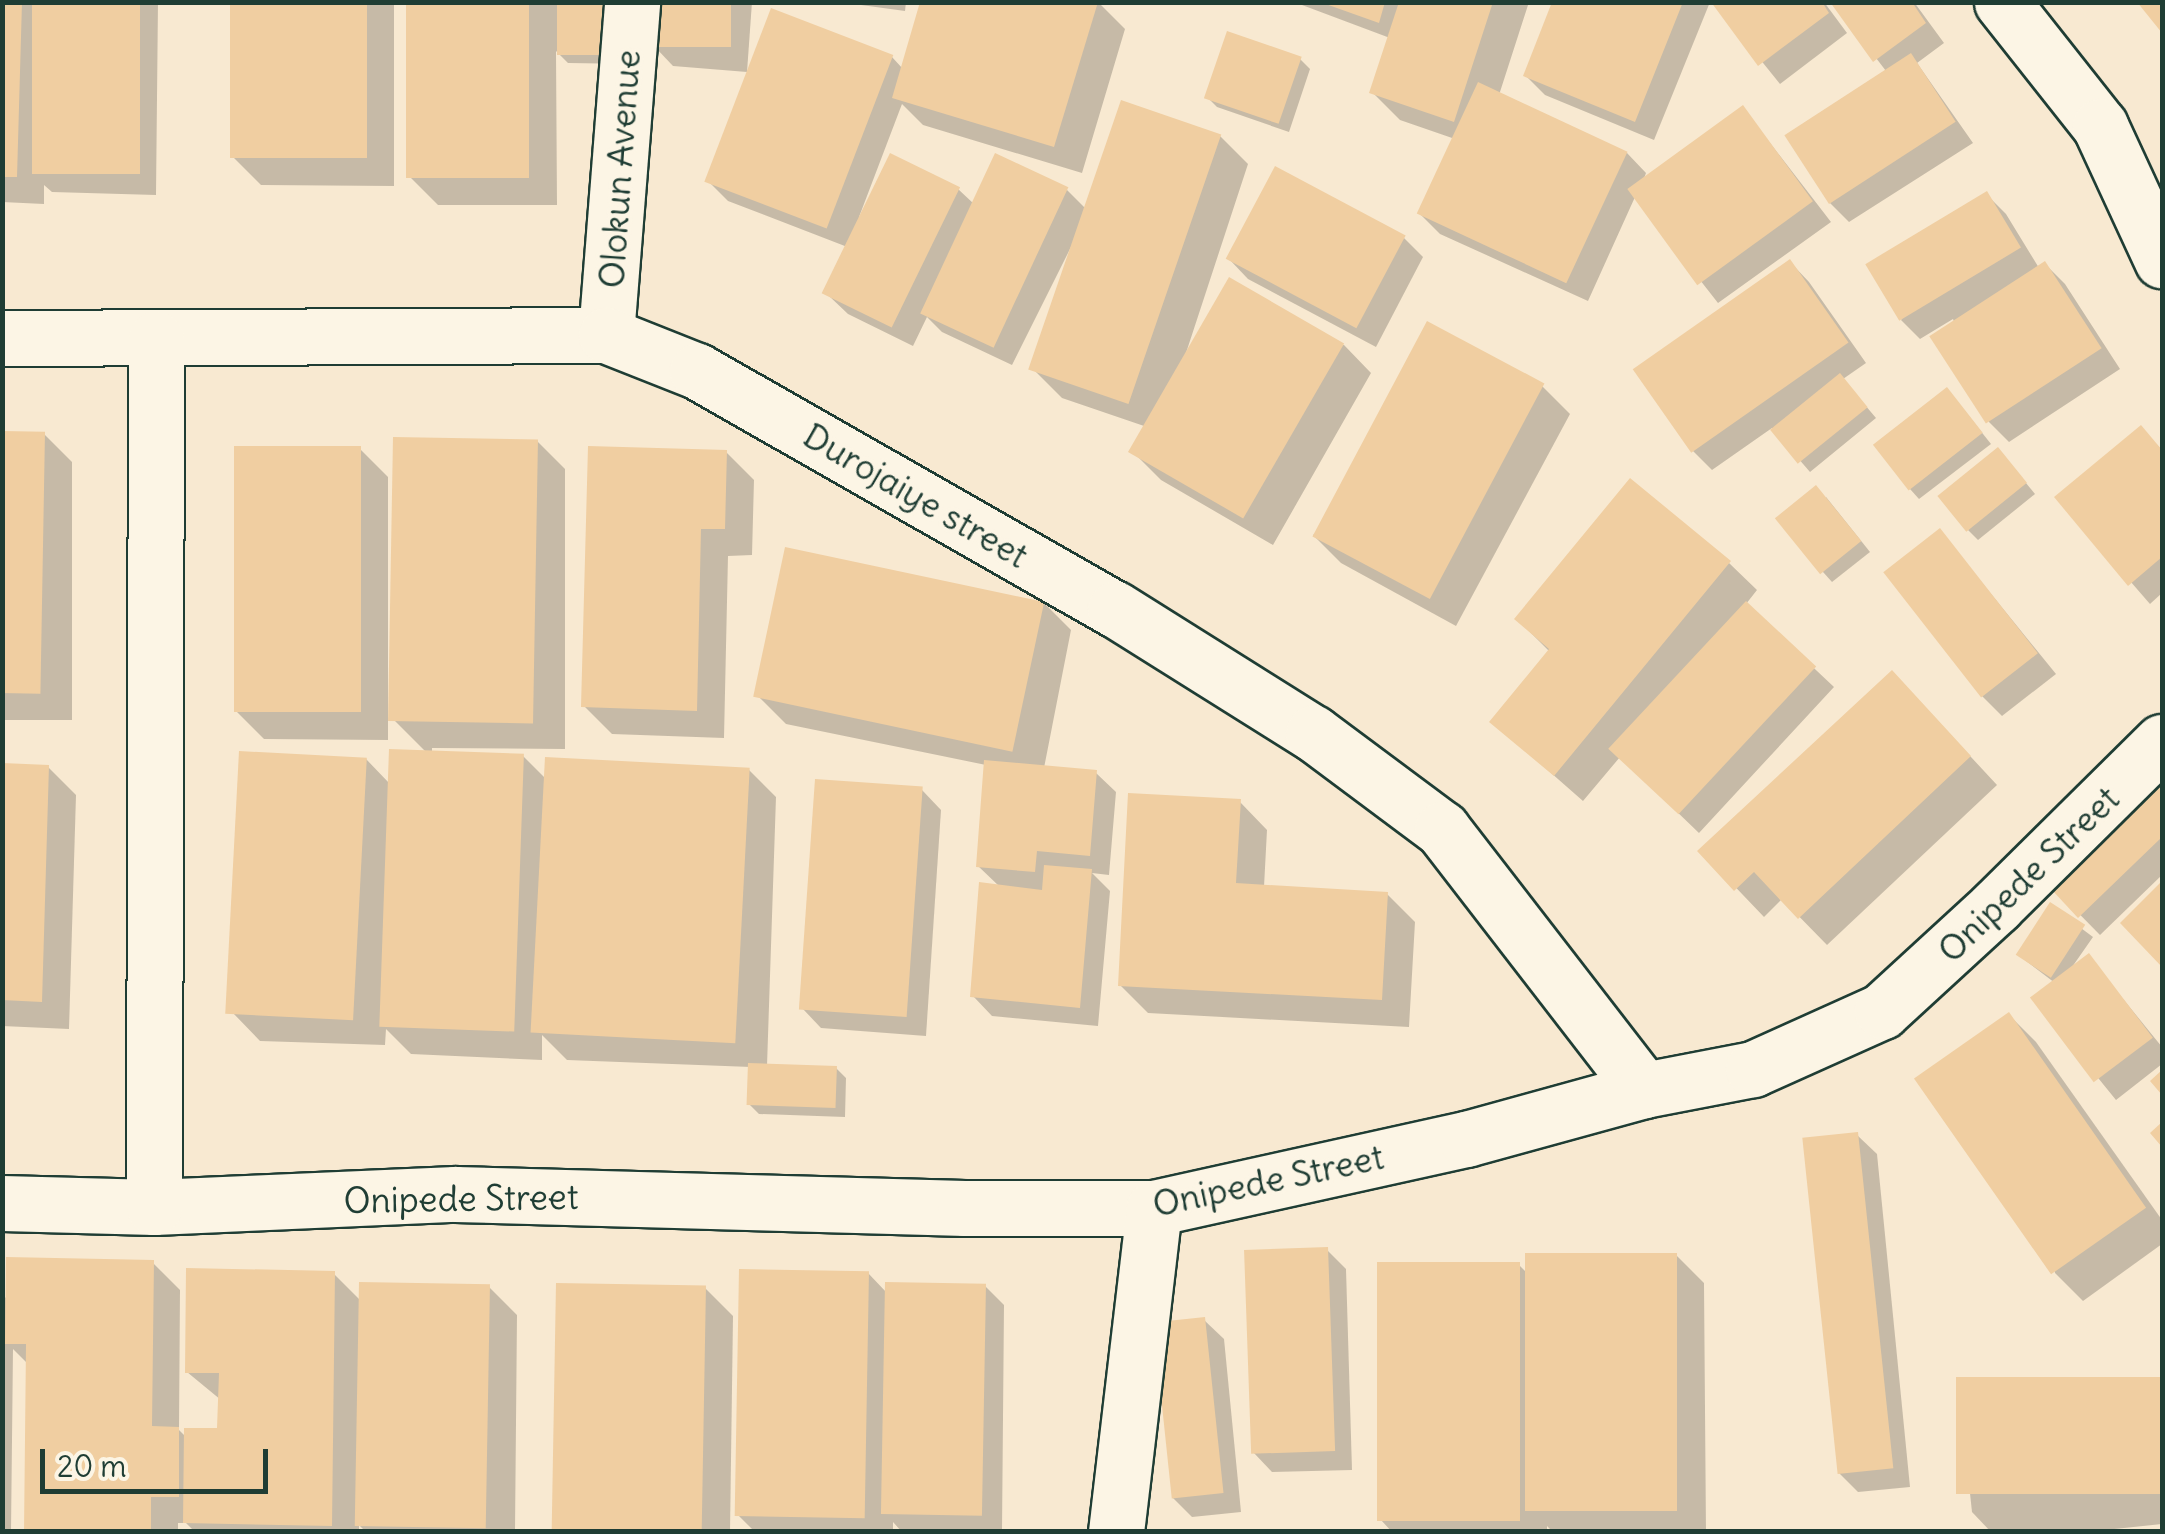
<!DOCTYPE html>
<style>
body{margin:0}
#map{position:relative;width:2165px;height:1534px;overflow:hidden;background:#f8e9d1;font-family:Delius,sans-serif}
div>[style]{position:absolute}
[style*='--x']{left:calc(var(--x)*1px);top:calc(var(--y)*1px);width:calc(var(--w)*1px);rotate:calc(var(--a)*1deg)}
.shadow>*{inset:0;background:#0003}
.building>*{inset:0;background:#f0cea1;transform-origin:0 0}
.roads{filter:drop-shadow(2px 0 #1f3d34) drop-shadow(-2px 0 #1f3d34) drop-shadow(0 2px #1f3d34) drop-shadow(0 -2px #1f3d34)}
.minor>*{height:55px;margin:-27.5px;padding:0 27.5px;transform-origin:27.5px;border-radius:27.5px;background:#fcf5e5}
span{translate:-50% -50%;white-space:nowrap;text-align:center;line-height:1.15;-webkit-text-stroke:8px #fcf5e5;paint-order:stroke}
.street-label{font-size:35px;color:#1f3d34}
.frame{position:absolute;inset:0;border:5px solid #1f3d34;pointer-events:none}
.scale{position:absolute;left:40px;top:1449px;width:228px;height:45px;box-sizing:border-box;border:5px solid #1f3d34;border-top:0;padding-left:12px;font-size:30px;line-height:35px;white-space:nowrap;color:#1f3d34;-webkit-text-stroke:8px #fcf5e5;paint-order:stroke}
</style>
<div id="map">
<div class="shadow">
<i style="clip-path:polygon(2px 2px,158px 2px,156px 195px,52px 192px,44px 185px,44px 204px,2px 202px)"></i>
<i style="clip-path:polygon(233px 2px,394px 2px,394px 186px,261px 185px,233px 157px)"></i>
<i style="clip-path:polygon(409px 2px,632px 2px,632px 64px,568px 63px,556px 51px,557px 205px,438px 205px,410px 177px)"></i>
<i style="clip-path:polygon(657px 2px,752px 2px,747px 72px,673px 66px,654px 46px)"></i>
<i style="clip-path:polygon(839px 2px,906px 2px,905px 11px)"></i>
<i style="clip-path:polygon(923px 2px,1098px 2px,1125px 29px,1082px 173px,923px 125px,902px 104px,859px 217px,958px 189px,974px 204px,1066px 189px,1087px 210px,1220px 136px,1248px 164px,1185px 356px,1344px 345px,1371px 373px,1273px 545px,1161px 480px,1133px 452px,1147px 427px,1062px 398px,1034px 370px,1083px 223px,1012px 365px,942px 332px,927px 317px,913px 346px,848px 314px,828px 295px,850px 248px,728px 201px,709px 182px,892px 57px,903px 69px)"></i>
<i style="clip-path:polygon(1294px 2px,1529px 2px,1499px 95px,1627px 153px,1646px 173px,1643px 181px,1743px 108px,1831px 222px,1718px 303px,1635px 197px,1588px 301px,1440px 234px,1420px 214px,1455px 139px,1400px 120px,1372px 92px,1390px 38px)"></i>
<i style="clip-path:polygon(1555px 2px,1710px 2px,1654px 140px,1545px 95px,1526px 76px)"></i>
<i style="clip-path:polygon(1714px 2px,1824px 2px,1847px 33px,1780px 84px)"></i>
<i style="clip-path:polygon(1833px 2px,1914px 2px,1944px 43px,1917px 63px,1973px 143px,1849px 222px,1830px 203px,1886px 71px)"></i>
<i style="clip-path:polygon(1300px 59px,1310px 69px,1289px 132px,1217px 107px,1208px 98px)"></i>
<i style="clip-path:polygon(1986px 194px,2006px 214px,2039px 268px,2045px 264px,2065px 284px,2120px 369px,2009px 442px,1989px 422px,1953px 319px,1920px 339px,1901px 320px)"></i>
<i style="clip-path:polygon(1404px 238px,1423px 257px,1376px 347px,1248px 279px,1229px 259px)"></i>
<i style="clip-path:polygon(1790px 262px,1809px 282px,1866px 363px,1843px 379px,1876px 418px,1810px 472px,1772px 428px,1712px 470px,1693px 451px)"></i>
<i style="clip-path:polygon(1542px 386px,1570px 414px,1456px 626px,1341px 563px,1313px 535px)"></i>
<i style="clip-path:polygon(1956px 400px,1991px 444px,1919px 499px,1910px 489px)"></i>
<i style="clip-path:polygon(2141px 428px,2162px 450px,2162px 593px,2150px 604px,2058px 498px)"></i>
<i style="clip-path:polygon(2px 434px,44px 434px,72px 462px,72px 720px,2px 720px)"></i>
<i style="clip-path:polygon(537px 441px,565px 469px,565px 749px,432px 748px,432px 753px,523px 756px,547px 780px,748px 769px,776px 797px,767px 1066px,836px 1068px,846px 1078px,845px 1117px,759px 1114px,749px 1104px,751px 1067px,567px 1060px,542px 1035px,542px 1060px,411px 1054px,386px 1029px,385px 1045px,260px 1041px,233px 1013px,366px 759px,390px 784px,427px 753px,394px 720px)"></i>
<i style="clip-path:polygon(360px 449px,388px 477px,388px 740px,264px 739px,236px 711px)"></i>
<i style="clip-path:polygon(726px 452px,754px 480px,752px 555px,728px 556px,724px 738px,612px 734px,584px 706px)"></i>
<i style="clip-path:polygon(2007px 460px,2035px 494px,1978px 540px,1968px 530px)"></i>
<i style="clip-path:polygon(1826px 497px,1870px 552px,1832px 582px,1823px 572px)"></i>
<i style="clip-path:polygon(1940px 531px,2056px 674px,2002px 716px,1982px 696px)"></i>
<i style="clip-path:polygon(1729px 563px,1757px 590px,1746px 604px,1834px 687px,1699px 833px,1620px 757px,1583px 801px,1493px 722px,1550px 652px,1517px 619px)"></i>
<i style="clip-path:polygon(1043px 602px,1071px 630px,1044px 768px,1096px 773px,1116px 792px,1109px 875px,1092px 873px,1110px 891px,1098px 1026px,992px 1016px,973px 996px,1000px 887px,978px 866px,986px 765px,786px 724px,758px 696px)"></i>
<i style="clip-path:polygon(1919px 701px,1997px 785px,1827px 945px,1782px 899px,1764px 917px,1701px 851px)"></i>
<i style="clip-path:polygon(2162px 761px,2162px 875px,2100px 935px,2042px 876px)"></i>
<i style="clip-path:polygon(2px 766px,48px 767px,76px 795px,69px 1029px,2px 1026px)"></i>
<i style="clip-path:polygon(922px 790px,941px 810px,926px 1036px,821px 1028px,802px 1008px)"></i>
<i style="clip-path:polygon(1240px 802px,1267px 830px,1264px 887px,1387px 894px,1415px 922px,1409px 1027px,1148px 1013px,1120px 985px)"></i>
<i style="clip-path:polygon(2050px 905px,2093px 937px,2070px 970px,2089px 957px,2162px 1047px,2162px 1064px,2116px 1100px,2034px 999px,2055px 983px,2017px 954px)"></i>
<i style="clip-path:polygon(2009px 1015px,2036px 1042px,2162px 1220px,2162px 1244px,2083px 1301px,2055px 1273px)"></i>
<i style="clip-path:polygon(1857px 1135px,1877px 1154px,1910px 1487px,1858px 1492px,1838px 1472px)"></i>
<i style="clip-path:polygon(1326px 1249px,1346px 1269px,1352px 1470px,1272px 1472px,1253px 1452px)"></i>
<i style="clip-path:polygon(1676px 1255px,1704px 1283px,1706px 1532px,1553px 1532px,1547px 1526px,1547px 1532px,1392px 1532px,1381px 1520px,1518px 1264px,1528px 1274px)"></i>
<i style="clip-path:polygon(152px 1262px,180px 1290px,179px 1430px,187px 1438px,220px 1431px,221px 1400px,187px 1372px,334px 1274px,361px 1301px,489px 1287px,517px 1315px,515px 1532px,366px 1532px,359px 1525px,359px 1532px,195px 1532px,186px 1523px,178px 1523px,178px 1532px,27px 1532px,29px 1365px,13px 1349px,11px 1532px,2px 1532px,2px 1294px,8px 1300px)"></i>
<i style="clip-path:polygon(868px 1273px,887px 1293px,985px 1286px,1004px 1305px,1002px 1532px,902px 1532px,893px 1522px,893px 1532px,755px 1532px,738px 1515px)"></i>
<i style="clip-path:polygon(705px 1288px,733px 1316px,730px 1532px,556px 1532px)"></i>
<i style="clip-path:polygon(1204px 1320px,1224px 1339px,1241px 1512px,1192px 1517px,1173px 1498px)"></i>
<i style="clip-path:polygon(2162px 1379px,2162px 1524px,2086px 1532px,1991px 1532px,1972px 1512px,1960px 1400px)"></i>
</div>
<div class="building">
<i style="clip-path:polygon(2px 2px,22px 2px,17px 177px,2px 177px)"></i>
<i style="left:32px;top:2px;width:108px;height:172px"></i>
<i style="left:230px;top:2px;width:137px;height:156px"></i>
<i style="left:406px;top:2px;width:123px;height:176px"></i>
<i style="left:557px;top:2px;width:66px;height:53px"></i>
<i style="left:654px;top:2px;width:77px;height:45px"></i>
<i style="clip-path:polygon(920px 2px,1098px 2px,1054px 147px,892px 98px)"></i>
<i style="clip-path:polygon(1320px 2px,1385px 2px,1379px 23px)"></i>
<i style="clip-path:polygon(1399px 2px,1493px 2px,1454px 122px,1369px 93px)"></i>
<i style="clip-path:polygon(1552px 2px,1683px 2px,1635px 122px,1523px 76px)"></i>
<i style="clip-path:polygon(1711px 2px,1822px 2px,1829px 13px,1758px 66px)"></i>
<i style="clip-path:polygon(1830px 2px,1912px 2px,1926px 23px,1873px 62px)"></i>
<i style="clip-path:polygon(2137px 2px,2162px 2px,2162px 33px)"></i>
<i style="left:771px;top:8px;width:131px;height:186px;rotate:21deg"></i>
<i style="left:1227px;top:31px;width:79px;height:71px;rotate:19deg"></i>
<i style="left:1911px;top:53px;width:82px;height:151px;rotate:57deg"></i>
<i style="left:1478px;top:82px;width:165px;height:145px;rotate:25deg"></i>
<i style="left:1121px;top:100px;width:106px;height:285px;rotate:19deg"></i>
<i style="left:1743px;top:105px;width:119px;height:143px;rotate:54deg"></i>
<i style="left:890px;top:153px;width:78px;height:156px;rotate:26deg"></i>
<i style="left:995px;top:153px;width:81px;height:177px;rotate:25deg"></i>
<i style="left:1275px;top:166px;width:148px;height:105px;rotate:28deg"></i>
<i style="left:1987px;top:191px;width:66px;height:142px;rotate:59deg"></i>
<i style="left:1790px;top:259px;width:102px;height:192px;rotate:55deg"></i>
<i style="left:2045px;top:261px;width:104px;height:138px;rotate:57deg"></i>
<i style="left:1229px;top:277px;width:133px;height:202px;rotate:30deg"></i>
<i style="left:1427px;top:321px;width:133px;height:244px;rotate:28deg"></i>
<i style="left:1840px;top:373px;width:44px;height:90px;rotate:51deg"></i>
<i style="left:1947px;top:387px;width:58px;height:94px;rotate:52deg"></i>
<i style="clip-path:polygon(2141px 425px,2162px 450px,2162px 557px,2128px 586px,2054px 497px)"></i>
<i style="left:2px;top:431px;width:43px;height:262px;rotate:1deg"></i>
<i style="left:393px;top:437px;width:145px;height:284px;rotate:1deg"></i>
<i style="left:234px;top:446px;width:127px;height:266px"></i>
<i style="clip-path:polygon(588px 446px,727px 450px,725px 529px,701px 529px,697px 711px,581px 707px)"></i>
<i style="left:1998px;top:447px;width:46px;height:78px;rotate:51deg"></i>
<i style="clip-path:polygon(1630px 478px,1731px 561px,1554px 776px,1489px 722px,1549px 649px,1514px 619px)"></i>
<i style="left:1816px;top:485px;width:72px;height:53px;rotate:51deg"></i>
<i style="left:1940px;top:528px;width:159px;height:72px;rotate:52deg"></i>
<i style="left:785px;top:547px;width:265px;height:153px;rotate:12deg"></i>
<i style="left:1746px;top:601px;width:96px;height:202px;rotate:43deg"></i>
<i style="clip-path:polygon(1892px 670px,1971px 756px,1798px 919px,1754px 872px,1734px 891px,1697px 851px)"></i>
<i style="left:389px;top:749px;width:135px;height:278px;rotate:2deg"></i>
<i style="left:239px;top:751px;width:128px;height:263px;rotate:3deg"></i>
<i style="left:545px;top:757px;width:205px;height:276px;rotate:3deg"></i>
<i style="clip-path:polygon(2162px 758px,2162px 837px,2078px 918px,2039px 876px)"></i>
<i style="clip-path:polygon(984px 760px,1097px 770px,1090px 856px,1037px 851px,1035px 872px,976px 867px)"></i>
<i style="clip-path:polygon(2px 763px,49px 765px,42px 1002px,2px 1000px)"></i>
<i style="left:815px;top:779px;width:108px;height:231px;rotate:4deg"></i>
<i style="clip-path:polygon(1128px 793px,1241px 799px,1236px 883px,1388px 892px,1382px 1000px,1118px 986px)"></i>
<i style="clip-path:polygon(1044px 865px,1092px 869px,1080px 1008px,970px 997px,979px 882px,1042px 890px)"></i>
<i style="clip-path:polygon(2162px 881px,2162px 967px,2120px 923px)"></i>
<i style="left:2050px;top:902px;width:42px;height:63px;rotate:33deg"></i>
<i style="left:2089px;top:953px;width:106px;height:74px;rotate:53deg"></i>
<i style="left:2009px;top:1012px;width:239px;height:116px;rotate:55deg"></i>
<i style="left:748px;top:1063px;width:89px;height:42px;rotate:2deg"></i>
<i style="clip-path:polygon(2162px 1070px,2162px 1095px,2150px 1081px)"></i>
<i style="clip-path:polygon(2162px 1122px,2162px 1147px,2150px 1133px)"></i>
<i style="left:1858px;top:1132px;width:338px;height:56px;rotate:84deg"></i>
<i style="left:1328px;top:1247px;width:204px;height:84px;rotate:88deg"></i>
<i style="left:1525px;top:1253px;width:152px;height:258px"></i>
<i style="clip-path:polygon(6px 1257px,154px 1260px,152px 1426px,179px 1427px,179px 1497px,151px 1497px,151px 1532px,24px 1532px,26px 1344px,5px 1344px)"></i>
<i style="left:1377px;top:1262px;width:143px;height:259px"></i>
<i style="clip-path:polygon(186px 1268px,335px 1271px,332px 1526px,183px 1523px,184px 1428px,217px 1428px,219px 1373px,185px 1373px)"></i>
<i style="left:739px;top:1269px;width:130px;height:247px;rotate:1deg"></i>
<i style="left:359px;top:1282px;width:131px;height:244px;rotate:1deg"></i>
<i style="left:885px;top:1282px;width:101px;height:232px;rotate:1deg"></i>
<i style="left:556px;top:1283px;width:150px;height:249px;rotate:1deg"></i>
<i style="left:1205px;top:1317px;width:177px;height:52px;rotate:84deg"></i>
<i style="left:2162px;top:1377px;width:117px;height:206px;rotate:90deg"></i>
</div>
<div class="roads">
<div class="minor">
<i style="--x:2002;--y:2;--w:158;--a:51.7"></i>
<i style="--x:2100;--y:126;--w:148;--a:65.2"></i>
<i style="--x:606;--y:335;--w:334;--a:-85.5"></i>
<i style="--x:2;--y:338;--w:604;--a:-0.28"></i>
<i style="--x:606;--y:335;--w:98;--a:21.6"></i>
<i style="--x:697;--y:371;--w:481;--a:29.7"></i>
<i style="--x:1115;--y:609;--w:234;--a:32.1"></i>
<i style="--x:1313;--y:733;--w:161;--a:36.7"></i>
<i style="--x:1442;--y:829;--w:330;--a:52.3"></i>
<i style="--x:2;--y:1203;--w:152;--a:1.5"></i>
<i style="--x:154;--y:1207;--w:301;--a:-2.5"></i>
<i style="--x:455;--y:1194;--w:510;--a:1.57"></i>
<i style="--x:965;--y:1208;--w:189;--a:0"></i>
<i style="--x:1154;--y:1208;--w:320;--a:-12.5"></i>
<i style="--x:1466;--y:1139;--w:185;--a:-15.4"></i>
<i style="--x:1644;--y:1090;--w:111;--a:-10.9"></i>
<i style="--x:1753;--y:1069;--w:141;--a:-24.2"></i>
<i style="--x:1882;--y:1011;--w:155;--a:-42.6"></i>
<i style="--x:1996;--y:906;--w:233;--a:-44.7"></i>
<i style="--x:154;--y:1207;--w:868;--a:-89.87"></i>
<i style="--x:1116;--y:1532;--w:326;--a:-83.3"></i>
</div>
</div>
<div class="street-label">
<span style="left:619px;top:169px;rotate:-86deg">Olokun Avenue</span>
<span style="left:916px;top:495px;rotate:30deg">Durojaiye street</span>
<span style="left:2028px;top:874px;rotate:-44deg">Onipede Street</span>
<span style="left:1268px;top:1180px;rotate:-12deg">Onipede Street</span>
<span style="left:461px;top:1198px;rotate:-1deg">Onipede Street</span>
</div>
<div class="frame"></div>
<div class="scale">20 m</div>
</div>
